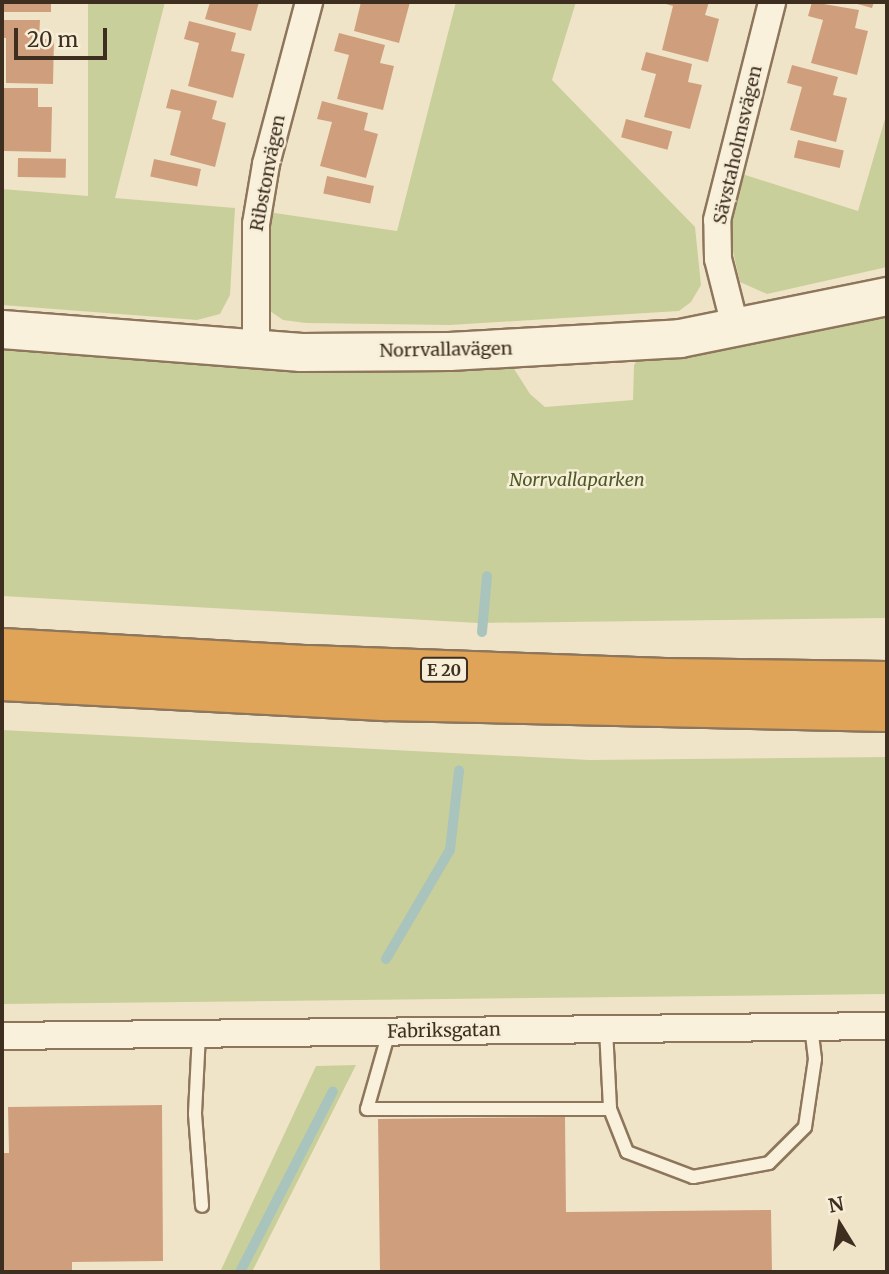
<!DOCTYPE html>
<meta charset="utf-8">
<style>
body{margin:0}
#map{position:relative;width:889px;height:1274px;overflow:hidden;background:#f0e4c8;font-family:Merriweather,serif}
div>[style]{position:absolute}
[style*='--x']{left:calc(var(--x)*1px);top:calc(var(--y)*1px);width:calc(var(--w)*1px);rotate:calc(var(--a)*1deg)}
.green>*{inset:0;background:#c9cf9b}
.stream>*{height:10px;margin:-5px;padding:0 5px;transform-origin:5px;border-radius:5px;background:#a9c4bc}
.building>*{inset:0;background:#cf9f7d;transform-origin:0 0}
.roads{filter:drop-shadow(2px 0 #8d765c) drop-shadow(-2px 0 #8d765c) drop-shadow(0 2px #8d765c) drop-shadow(0 -2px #8d765c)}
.lane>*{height:12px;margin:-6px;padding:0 6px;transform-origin:6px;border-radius:6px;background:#faf1dc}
.street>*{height:26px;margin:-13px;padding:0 13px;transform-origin:13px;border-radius:13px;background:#faf1dc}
.secondary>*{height:37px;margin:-18.5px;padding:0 18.5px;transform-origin:18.5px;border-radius:18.5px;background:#faf1dc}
.highway>*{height:38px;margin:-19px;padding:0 19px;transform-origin:19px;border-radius:19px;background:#e0a458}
span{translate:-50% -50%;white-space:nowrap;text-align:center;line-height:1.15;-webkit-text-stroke:5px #f7eed8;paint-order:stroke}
.shield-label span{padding:2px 5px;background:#f7eed8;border:2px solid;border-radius:5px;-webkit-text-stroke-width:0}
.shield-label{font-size:16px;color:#3d2e20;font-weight:700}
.street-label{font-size:18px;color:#3d2e20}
.park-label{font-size:18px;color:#4d5a26;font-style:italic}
.frame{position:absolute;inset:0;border:4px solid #3d2e20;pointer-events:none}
.north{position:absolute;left:805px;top:1190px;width:70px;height:70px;-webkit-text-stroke:5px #f7eed8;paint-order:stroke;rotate:349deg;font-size:19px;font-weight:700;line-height:28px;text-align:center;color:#3d2e20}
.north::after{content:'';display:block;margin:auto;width:24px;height:32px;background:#3d2e20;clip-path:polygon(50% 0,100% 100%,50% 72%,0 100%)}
.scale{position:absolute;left:14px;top:28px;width:93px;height:32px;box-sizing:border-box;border:4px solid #3d2e20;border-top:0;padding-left:9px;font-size:21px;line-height:24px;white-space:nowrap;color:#3d2e20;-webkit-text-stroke:5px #f7eed8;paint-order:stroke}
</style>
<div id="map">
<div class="green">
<i style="clip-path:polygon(88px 2px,165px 2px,115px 198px,235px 208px,230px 295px,220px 314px,197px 320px,2px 305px,2px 189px,88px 196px)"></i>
<i style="clip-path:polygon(456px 2px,576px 2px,552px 80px,695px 227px,701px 285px,691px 302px,679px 311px,450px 325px,306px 323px,283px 320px,270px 311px,264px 298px,268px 212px,397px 231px)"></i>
<i style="clip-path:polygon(887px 112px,887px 267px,767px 294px,740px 282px,725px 217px,736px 172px,858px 211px)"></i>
<i style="clip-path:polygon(887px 307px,887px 618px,478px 623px,2px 596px,2px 347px,144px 360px,358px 371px,511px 364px,530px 394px,545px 407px,633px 400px,634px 365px,641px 354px)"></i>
<i style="clip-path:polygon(2px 730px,590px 760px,887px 757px,887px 994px,2px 1004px)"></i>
<i style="clip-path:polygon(356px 1065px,252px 1272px,220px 1272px,316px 1066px)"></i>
</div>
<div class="stream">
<i style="--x:482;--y:632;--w:56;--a:-84.9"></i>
<i style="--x:386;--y:959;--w:126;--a:-59.6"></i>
<i style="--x:450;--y:850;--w:80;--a:-83.5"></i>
<i style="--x:240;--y:1272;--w:203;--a:-62.8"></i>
</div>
<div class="building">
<i style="left:4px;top:2px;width:47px;height:10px"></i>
<i style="clip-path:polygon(210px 2px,259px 2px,251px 31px,205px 19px)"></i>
<i style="clip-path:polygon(361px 2px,410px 2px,399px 43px,354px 31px)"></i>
<i style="clip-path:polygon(659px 2px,709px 2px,705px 15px,719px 19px,708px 62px,662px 50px,673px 6px)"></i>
<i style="clip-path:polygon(812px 2px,859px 10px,855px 28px,868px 31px,857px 75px,811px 63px,823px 20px,808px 16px)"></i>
<i style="clip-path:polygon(850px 2px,874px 2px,872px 8px)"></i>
<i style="clip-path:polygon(2px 20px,40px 20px,39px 39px,54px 39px,53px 84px,6px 83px,6px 38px,2px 38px)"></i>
<i style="clip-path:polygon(189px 21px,236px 33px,231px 51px,245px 54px,233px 98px,188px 86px,199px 43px,184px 39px)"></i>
<i style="clip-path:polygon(339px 33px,385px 45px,380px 63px,394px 66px,383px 110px,337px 99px,349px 55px,334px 51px)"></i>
<i style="clip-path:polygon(646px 52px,692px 64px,688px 82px,702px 85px,690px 129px,644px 117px,656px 74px,641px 70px)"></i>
<i style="clip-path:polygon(792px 65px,838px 77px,833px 95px,847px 98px,836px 142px,790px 130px,802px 87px,787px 83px)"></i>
<i style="clip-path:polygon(2px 88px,38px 88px,38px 107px,52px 107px,51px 152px,4px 151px)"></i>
<i style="clip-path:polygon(171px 89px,217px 101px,212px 119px,226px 123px,215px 167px,170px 155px,181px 111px,166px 108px)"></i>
<i style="clip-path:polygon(322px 101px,368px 113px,364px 130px,378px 134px,366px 178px,320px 166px,332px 122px,317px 119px)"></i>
<i style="left:626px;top:119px;width:48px;height:19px;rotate:15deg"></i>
<i style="left:798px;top:140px;width:47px;height:18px;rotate:13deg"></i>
<i style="left:18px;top:158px;width:48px;height:19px;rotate:1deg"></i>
<i style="left:154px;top:159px;width:48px;height:18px;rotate:12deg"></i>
<i style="left:327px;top:176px;width:48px;height:18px;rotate:12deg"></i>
<i style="clip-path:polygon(162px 1105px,163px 1261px,72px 1262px,72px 1272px,2px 1272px,2px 1153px,9px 1153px,8px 1107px)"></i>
<i style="clip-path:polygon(565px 1117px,566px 1212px,771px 1210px,772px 1272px,380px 1272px,378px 1119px)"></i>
</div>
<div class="roads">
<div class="lane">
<i style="--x:606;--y:1029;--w:80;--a:87.1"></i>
<i style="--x:610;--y:1109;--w:46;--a:68.4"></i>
<i style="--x:627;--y:1152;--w:71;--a:20.7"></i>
<i style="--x:693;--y:1177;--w:77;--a:-10.4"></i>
<i style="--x:769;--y:1163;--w:51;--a:-45"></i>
<i style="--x:805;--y:1127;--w:69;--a:-81.6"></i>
<i style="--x:815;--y:1059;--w:32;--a:-97"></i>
<i style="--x:389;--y:1032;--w:80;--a:105.9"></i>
<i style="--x:367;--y:1109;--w:243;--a:0"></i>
<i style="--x:199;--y:1034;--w:80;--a:92.9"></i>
<i style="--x:195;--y:1114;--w:92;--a:85.6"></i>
</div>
<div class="street">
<i style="--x:736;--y:330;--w:73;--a:-104.2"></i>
<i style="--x:718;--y:259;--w:39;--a:-91"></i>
<i style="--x:717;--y:220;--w:225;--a:-75.8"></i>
<i style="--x:256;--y:348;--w:124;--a:-90"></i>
<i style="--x:256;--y:224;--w:61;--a:-80.5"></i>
<i style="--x:266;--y:164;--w:168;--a:-75.1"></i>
<i style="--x:2;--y:1036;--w:885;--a:-0.65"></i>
</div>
<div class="secondary">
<i style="--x:2;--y:329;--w:300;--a:4.4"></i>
<i style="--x:301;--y:352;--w:148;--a:-0.4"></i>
<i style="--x:449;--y:351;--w:231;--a:-3.2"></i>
<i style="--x:680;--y:338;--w:211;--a:-11.5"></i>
</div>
<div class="highway">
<i style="--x:2;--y:648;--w:307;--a:3.2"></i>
<i style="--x:309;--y:665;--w:356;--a:2.1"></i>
<i style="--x:665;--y:678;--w:222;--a:0.8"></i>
<i style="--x:2;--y:681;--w:386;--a:3"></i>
<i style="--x:387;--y:701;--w:500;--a:1.26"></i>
</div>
</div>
<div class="shield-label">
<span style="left:444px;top:670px">E 20</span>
</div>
<div class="street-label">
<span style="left:738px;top:145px;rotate:-77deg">Sävstaholmsvägen</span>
<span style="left:268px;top:173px;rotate:-79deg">Ribstonvägen</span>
<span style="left:446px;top:350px;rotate:-1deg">Norrvallavägen</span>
<span style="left:444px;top:1031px;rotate:-1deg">Fabriksgatan</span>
</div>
<div class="park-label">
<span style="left:577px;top:480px">Norrvallaparken</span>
</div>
<div class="frame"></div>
<div class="north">N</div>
<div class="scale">20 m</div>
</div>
